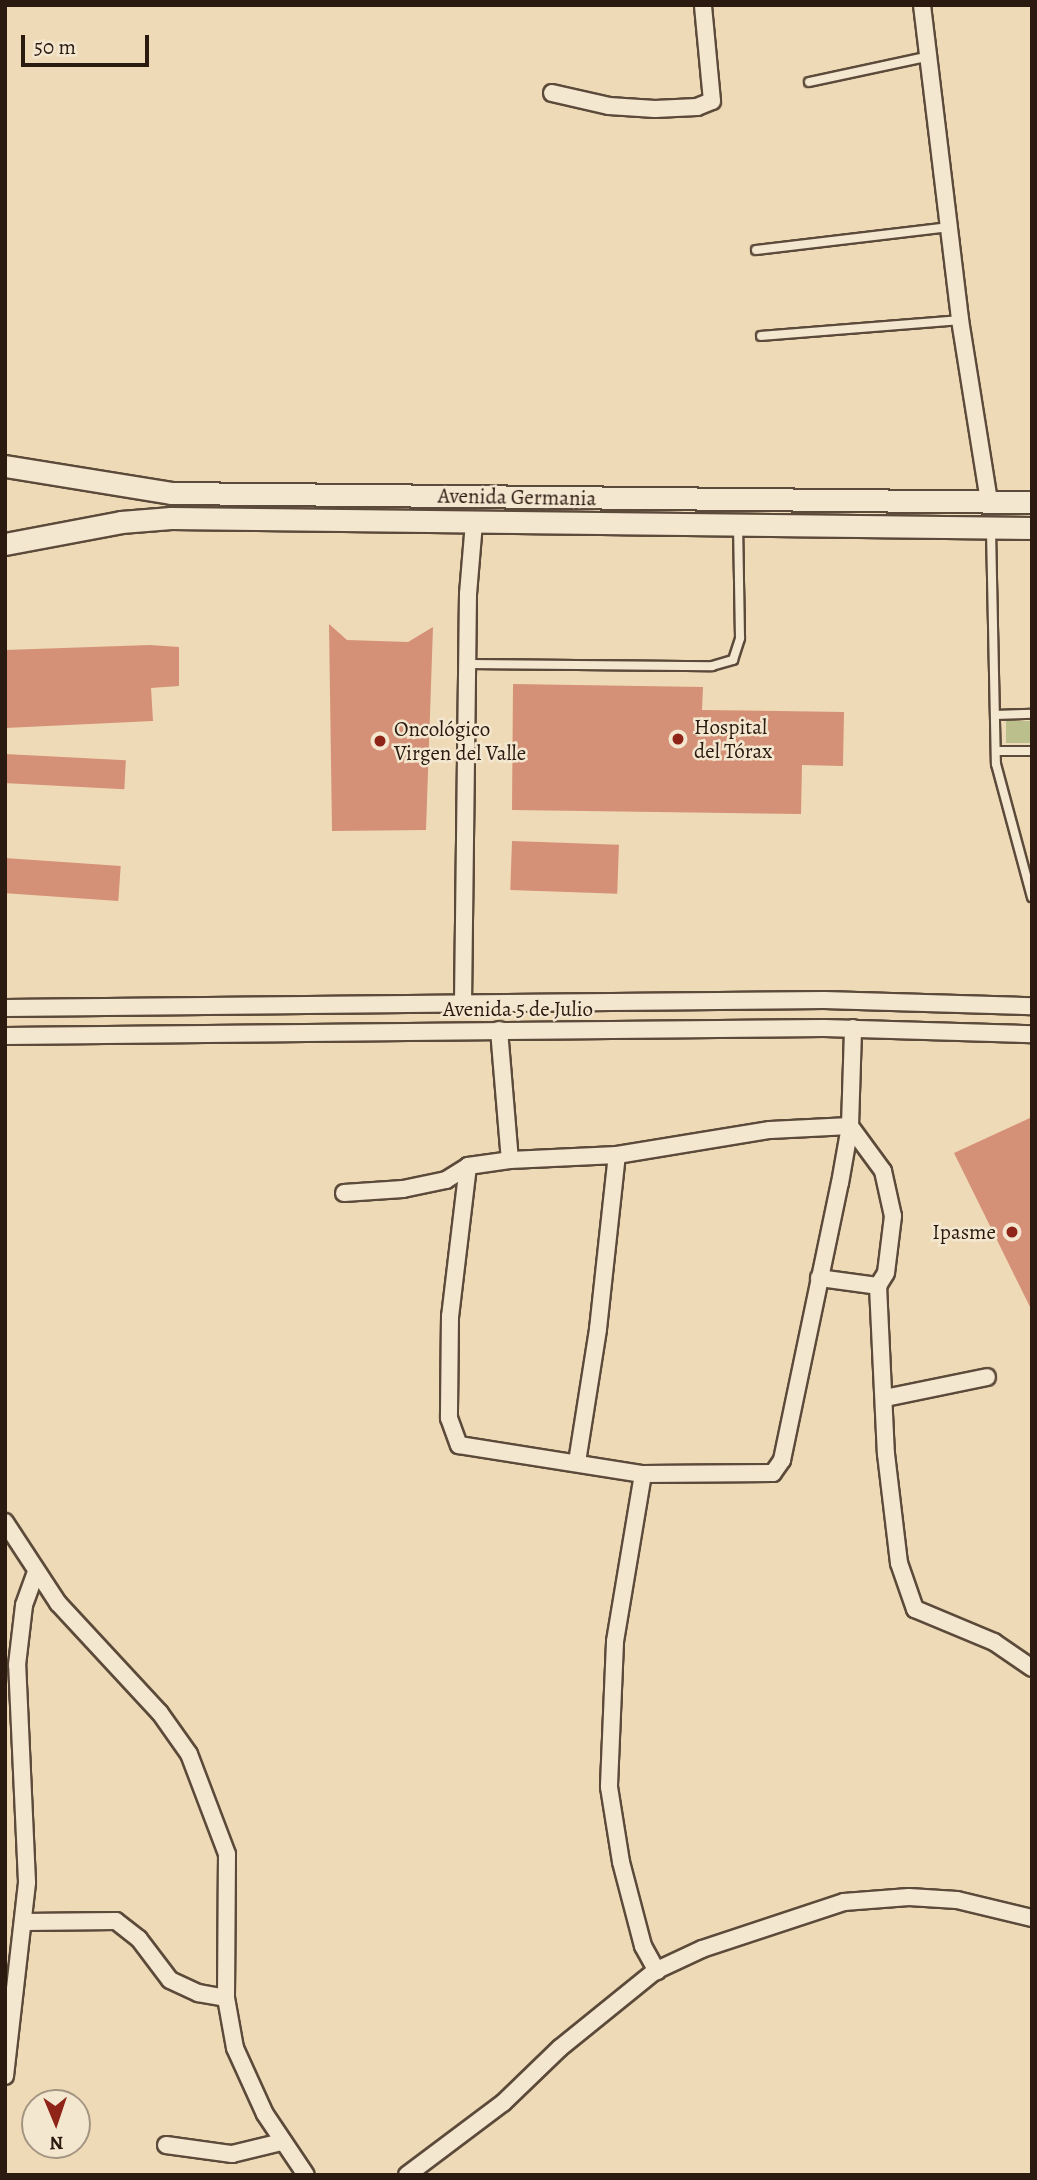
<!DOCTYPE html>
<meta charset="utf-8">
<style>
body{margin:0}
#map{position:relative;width:1037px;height:2180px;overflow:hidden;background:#eedab6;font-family:Alegreya,serif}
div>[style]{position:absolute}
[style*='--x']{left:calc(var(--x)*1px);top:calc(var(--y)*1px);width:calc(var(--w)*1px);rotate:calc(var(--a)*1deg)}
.green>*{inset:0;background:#babf8c;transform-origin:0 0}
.building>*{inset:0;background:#d59177;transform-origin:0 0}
.roads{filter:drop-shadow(2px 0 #5c4a3a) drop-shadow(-2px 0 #5c4a3a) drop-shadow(0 2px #5c4a3a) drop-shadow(0 -2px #5c4a3a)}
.service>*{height:8px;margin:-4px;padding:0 4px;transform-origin:4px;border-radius:4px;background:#f4e7d0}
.minor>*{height:16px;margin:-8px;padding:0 8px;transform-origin:8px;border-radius:8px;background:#f4e7d0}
.tertiary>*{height:21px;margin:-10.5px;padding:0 10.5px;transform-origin:10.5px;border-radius:10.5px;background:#f4e7d0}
.dots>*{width:19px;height:19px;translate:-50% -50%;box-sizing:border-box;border:4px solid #f4e7d0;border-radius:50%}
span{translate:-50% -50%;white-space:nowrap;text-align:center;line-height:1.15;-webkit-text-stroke:5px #f4e7d0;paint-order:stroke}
.street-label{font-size:21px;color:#2b1a10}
.poi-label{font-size:21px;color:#2b1a10}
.left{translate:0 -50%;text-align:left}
.right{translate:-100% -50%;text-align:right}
.frame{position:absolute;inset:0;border:7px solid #2b1a10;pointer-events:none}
.north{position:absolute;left:21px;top:2089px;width:70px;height:70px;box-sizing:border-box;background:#f4e7d0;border:2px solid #a49583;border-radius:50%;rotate:178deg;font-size:19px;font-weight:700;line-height:28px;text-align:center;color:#2b1a10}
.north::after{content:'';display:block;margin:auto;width:24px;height:32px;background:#8f2418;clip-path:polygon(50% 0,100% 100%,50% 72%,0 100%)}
.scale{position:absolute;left:21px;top:35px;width:128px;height:32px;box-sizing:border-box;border:4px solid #2b1a10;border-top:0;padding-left:9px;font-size:21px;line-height:24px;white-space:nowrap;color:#2b1a10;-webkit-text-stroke:5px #f4e7d0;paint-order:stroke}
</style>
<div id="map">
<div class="green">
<i style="left:1006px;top:721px;width:26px;height:22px"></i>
</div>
<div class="building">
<i style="clip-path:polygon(329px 624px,347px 640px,408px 642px,433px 627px,426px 830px,332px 831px)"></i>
<i style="clip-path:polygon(150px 645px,179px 647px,179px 686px,151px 688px,153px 721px,5px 728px,5px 650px)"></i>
<i style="clip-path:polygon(513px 684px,703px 687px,702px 710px,844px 712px,843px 766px,802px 765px,801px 814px,512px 810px)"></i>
<i style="left:5px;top:754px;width:121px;height:29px;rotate:3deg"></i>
<i style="left:512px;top:841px;width:107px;height:49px;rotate:2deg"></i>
<i style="left:5px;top:858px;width:116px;height:35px;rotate:4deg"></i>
<i style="clip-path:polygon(1032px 1117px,1032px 1311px,954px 1153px)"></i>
</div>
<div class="roads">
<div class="service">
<i style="--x:809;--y:82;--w:120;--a:-12.1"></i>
<i style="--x:756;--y:250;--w:193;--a:-6.8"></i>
<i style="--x:761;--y:336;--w:200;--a:-4.6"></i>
<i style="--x:991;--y:530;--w:234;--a:88.8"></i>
<i style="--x:996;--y:764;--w:138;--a:74.9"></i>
<i style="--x:468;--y:664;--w:244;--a:0.5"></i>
<i style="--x:712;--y:666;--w:22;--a:-16"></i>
<i style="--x:733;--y:660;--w:23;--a:-72"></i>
<i style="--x:740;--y:638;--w:113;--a:-91"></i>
<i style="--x:995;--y:715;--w:37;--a:-2"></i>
<i style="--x:996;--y:751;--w:36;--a:0"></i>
</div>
<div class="minor">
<i style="--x:922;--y:5;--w:317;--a:83.1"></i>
<i style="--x:960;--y:320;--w:184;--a:80.9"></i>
<i style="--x:552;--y:93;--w:58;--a:12.8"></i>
<i style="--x:609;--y:106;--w:46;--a:3.7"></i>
<i style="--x:655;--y:109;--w:42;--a:-2.7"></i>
<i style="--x:697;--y:107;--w:16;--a:-22"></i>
<i style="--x:712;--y:101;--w:96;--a:-95.4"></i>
<i style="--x:463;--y:1003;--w:409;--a:-89.3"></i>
<i style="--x:468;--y:594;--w:72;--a:-85.2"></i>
<i style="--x:5;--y:1008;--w:819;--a:-0.56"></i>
<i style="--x:824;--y:1000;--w:208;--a:1.7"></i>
<i style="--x:499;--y:1030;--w:130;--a:85.2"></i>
<i style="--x:5;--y:1036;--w:819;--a:-0.56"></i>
<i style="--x:824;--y:1028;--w:208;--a:1.7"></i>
<i style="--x:468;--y:1166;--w:151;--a:96.8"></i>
<i style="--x:450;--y:1316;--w:102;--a:90.6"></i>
<i style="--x:449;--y:1418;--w:29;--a:70"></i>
<i style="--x:459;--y:1445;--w:186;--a:9"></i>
<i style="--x:643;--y:1474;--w:130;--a:-0.4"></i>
<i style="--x:773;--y:1473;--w:16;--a:-55"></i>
<i style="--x:782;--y:1460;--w:283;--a:-78.2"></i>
<i style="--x:840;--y:1183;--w:58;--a:-80"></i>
<i style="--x:850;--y:1126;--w:98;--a:-88.2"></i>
<i style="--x:344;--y:1193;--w:59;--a:-3.9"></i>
<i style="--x:403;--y:1189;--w:44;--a:-11.8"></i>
<i style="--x:446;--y:1180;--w:26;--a:-32"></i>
<i style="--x:468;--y:1166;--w:42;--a:-8.1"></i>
<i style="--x:510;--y:1160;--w:107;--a:-2.7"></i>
<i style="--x:617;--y:1155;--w:155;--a:-9.3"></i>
<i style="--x:770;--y:1130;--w:80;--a:-2.9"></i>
<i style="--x:850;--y:1126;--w:56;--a:53.7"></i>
<i style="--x:883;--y:1171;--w:46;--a:77.5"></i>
<i style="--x:893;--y:1216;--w:57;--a:97"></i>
<i style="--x:886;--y:1273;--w:15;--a:122"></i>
<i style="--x:878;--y:1286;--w:168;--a:87.3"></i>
<i style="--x:886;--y:1454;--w:110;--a:83.2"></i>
<i style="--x:899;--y:1563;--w:49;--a:70.8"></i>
<i style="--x:915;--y:1609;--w:86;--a:22.7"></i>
<i style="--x:994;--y:1642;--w:46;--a:34.4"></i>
<i style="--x:819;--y:1278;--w:60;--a:7.7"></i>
<i style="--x:885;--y:1398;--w:104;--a:-11.6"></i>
<i style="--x:577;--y:1462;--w:135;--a:-81"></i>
<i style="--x:598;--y:1329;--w:175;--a:-83.8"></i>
<i style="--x:643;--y:1474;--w:170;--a:99.5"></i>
<i style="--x:615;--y:1642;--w:145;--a:92.4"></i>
<i style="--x:609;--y:1787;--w:76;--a:80.9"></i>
<i style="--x:621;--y:1862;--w:87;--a:75.3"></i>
<i style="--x:643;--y:1946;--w:29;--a:61"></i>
<i style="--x:5;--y:1522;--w:97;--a:56.8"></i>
<i style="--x:58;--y:1603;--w:150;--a:47.2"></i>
<i style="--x:160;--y:1713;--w:50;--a:54.7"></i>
<i style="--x:189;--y:1754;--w:107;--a:69.2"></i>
<i style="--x:227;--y:1854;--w:144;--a:90.4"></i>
<i style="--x:226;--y:1998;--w:51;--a:79.8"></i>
<i style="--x:235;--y:2048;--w:72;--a:65.6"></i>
<i style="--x:265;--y:2114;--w:73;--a:56.1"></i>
<i style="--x:24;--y:1922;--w:92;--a:-0.6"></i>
<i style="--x:116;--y:1921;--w:29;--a:38"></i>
<i style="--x:139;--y:1939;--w:51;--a:52.9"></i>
<i style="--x:170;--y:1980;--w:31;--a:25"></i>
<i style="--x:198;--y:1993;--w:28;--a:10"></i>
<i style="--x:5;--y:2076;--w:195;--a:-83.5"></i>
<i style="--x:27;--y:1882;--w:217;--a:-92.6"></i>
<i style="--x:17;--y:1665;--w:60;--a:-83.3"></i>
<i style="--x:24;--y:1605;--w:35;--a:-70"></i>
<i style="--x:166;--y:2145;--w:67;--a:7.8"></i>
<i style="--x:232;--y:2154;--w:51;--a:-13.5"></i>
<i style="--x:407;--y:2175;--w:120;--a:-36.9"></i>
<i style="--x:503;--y:2103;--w:79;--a:-44"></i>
<i style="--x:560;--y:2048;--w:122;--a:-39"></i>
<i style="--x:655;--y:1971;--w:52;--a:-25.1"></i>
<i style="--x:702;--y:1949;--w:150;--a:-18.3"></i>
<i style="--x:844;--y:1902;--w:65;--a:-4.4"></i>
<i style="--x:909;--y:1897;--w:48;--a:3.6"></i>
<i style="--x:957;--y:1900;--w:77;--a:13.5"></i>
</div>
<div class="tertiary">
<i style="--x:5;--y:466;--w:168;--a:9.2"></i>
<i style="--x:171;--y:493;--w:861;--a:0.6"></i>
<i style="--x:5;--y:544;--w:118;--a:-10.7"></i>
<i style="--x:121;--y:522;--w:50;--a:-4.6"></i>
<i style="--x:171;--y:518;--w:861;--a:0.67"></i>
</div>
</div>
<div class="dots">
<i style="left:678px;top:739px;background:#8f2418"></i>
<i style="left:380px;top:741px;background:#8f2418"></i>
<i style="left:1012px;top:1232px;background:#8f2418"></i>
</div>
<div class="street-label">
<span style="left:517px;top:497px;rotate:1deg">Avenida Germania</span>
<span style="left:518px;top:1009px">Avenida 5 de Julio</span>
</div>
<div class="poi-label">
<span class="left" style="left:694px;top:739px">Hospital<br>del Tórax</span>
<span class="left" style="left:394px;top:741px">Oncológico<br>Virgen del Valle</span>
<span class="right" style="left:996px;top:1232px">Ipasme</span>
</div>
<div class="frame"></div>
<div class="north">N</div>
<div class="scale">50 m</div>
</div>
